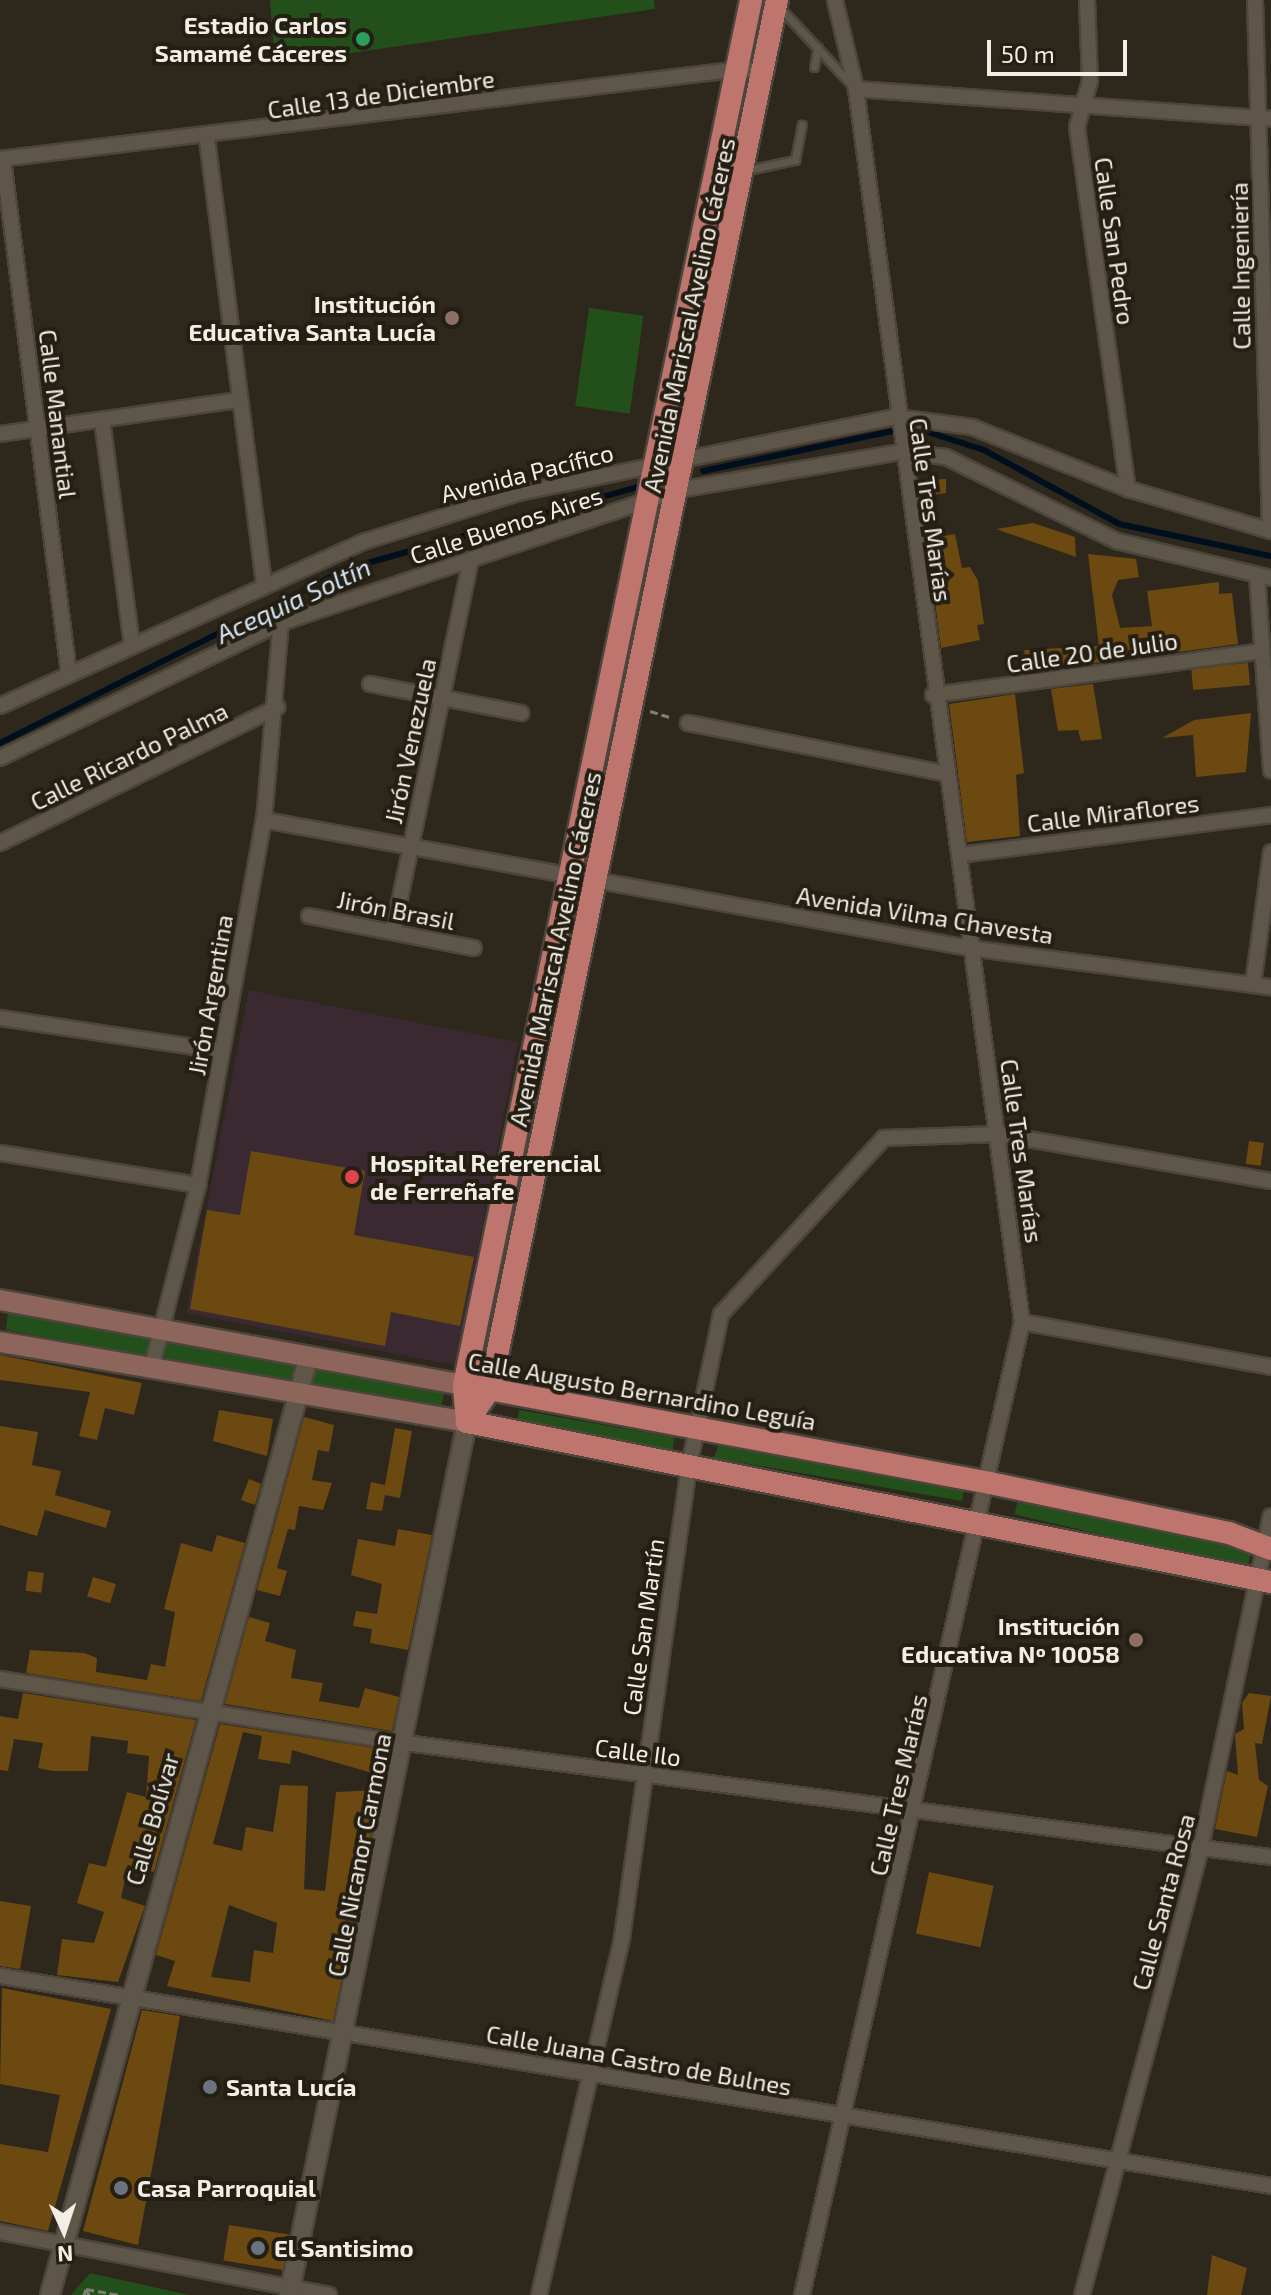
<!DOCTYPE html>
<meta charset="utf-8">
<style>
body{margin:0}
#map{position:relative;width:1271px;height:2295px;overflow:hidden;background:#2e271c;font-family:"Exo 2",sans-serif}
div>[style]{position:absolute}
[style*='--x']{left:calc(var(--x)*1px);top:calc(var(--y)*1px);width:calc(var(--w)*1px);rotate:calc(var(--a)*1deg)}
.medical>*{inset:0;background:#3b2932;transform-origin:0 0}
.green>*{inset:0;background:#234f1b;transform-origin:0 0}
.stream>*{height:6px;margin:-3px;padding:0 3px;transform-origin:3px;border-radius:3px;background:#000f1d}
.building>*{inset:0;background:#6c4910;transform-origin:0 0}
.path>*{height:3px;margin-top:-1.5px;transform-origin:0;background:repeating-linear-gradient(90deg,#837d73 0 8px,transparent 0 12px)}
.roads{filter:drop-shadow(2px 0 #4b453c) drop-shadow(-2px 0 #4b453c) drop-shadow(0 2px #4b453c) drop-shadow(0 -2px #4b453c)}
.service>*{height:7px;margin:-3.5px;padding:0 3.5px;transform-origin:3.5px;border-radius:3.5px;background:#5d5649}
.minor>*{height:14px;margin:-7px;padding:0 7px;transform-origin:7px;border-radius:7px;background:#5d5649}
.tertiary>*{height:18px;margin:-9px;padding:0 9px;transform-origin:9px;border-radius:9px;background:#5d5649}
.secondary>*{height:20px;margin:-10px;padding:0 10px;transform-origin:10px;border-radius:10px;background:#8d655b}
.primary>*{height:22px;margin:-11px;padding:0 11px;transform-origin:11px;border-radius:11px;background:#be756d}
.dots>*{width:22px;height:22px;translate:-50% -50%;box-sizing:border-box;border:4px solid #241e13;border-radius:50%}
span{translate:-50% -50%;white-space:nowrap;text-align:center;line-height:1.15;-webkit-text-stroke:8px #241e13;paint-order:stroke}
.poi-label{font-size:24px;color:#f2eee6;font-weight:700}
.right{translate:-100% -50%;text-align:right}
.left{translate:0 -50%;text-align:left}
.street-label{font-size:24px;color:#f2eee6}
.water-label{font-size:26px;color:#d4e6f4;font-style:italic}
.north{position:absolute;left:24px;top:2191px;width:80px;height:80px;-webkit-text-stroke:6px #241e13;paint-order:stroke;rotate:177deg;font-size:22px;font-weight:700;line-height:32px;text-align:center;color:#f2eee6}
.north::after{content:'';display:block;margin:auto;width:28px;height:36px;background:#f2eee6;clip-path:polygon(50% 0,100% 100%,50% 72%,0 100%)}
.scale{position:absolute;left:987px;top:40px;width:140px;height:36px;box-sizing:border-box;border:4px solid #f2eee6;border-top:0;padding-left:10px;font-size:24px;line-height:28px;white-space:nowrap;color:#f2eee6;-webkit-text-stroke:6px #241e13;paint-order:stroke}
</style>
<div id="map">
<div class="medical">
<i style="left:249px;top:990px;width:274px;height:329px;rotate:11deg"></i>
</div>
<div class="green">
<i style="clip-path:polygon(270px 0,654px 0,655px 9px,275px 64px)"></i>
<i style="left:589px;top:308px;width:55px;height:99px;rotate:8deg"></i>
<i style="clip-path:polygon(8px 1311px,444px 1393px,441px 1409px,6px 1330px)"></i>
<i style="left:519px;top:1410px;width:158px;height:15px;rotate:10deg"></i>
<i style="clip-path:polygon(720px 1441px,964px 1487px,962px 1501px,714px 1458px)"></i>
<i style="left:1019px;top:1495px;width:239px;height:20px;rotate:13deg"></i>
<i style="clip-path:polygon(90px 2273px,189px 2295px,71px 2295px)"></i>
</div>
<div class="stream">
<i style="--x:703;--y:471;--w:214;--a:-11.9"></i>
<i style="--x:912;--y:427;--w:76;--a:17.7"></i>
<i style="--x:984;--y:450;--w:154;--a:28.7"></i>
<i style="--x:1119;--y:524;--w:155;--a:11.9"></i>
<i style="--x:0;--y:743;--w:387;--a:-26.7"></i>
<i style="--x:346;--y:569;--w:310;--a:-15.7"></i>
</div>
<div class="building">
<i style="clip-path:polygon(946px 479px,946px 493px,921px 496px,919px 480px)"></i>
<i style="clip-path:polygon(1033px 523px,1075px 537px,1076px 557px,996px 529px)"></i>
<i style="clip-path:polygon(955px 534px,962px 568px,970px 567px,978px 581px,984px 624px,977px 625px,980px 640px,941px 648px,927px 539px)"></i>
<i style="clip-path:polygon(1088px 554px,1136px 559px,1139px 577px,1118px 580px,1112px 595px,1120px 628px,1152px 626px,1147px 591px,1219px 582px,1219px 594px,1232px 593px,1238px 644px,1027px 672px,1024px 650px,1099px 646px)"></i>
<i style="left:1248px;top:663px;width:22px;height:57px;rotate:85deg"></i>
<i style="clip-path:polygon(1093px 684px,1102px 739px,1081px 741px,1078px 730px,1058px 731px,1051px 689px)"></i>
<i style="clip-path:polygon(1015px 694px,1024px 773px,1016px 775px,1020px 836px,967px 842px,949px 704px)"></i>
<i style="clip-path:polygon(1251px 713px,1246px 772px,1196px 777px,1193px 735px,1162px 738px,1194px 720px)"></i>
<i style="left:1249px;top:1141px;width:15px;height:23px;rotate:8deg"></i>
<i style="clip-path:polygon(251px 1151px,365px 1171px,354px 1235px,474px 1257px,460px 1326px,391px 1312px,385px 1346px,190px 1309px,207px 1210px,240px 1215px)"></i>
<i style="clip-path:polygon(0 1355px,142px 1383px,134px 1415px,105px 1408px,97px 1440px,79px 1436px,90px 1392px,0 1380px)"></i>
<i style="clip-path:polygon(219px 1410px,273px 1419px,267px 1456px,213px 1441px)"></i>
<i style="clip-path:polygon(304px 1417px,334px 1425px,329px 1452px,318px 1450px,312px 1480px,332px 1483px,323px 1510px,299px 1506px,295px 1530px,288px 1529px,277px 1568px,287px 1571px,280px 1596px,257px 1590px)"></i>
<i style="clip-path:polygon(0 1426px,38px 1432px,32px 1465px,61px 1471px,55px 1495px,111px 1511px,106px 1528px,45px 1510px,37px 1536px,0 1525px)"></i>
<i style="clip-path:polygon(395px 1428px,412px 1431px,400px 1498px,385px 1495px,382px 1511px,366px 1509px,371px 1482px,385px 1485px)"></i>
<i style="clip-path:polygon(249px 1479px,261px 1484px,255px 1505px,241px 1500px)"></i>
<i style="clip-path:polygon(398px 1529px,432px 1535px,408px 1650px,370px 1643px,372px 1629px,353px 1626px,356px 1611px,377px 1614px,382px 1584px,351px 1575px,358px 1539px,395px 1546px)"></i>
<i style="clip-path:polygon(217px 1535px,245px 1543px,201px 1701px,26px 1673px,30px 1650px,84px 1653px,97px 1658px,96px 1672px,147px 1680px,151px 1664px,165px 1667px,175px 1612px,164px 1609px,181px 1543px,212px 1552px)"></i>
<i style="left:28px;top:1571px;width:16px;height:20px;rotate:7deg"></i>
<i style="left:93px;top:1577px;width:24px;height:20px;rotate:17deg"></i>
<i style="clip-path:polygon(249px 1617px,270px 1623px,265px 1641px,296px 1650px,291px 1678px,323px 1683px,319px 1701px,359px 1708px,365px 1688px,399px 1697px,392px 1731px,225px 1704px)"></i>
<i style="clip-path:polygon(23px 1693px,196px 1720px,154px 1872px,128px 1865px,121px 1898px,145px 1906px,118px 1982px,57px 1975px,62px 1939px,94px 1943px,104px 1912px,77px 1903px,89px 1863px,106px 1867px,127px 1792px,146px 1797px,149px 1756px,127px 1753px,128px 1741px,91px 1736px,88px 1771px,53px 1771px,38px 1768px,43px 1743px,14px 1739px,8px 1771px,0 1770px,0 1716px,18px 1719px)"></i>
<i style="clip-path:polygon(1249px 1693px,1271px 1696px,1262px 1744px,1255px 1743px,1259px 1780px,1268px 1786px,1257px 1837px,1215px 1829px,1227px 1771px,1238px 1775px,1235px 1734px,1244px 1729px,1242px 1703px)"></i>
<i style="clip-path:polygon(evenodd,220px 1724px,388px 1750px,383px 1776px,292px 1750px,290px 1764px,258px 1759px,262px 1736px,243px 1732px,213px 1844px,242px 1851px,246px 1827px,273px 1832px,280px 1785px,308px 1786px,304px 1889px,325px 1891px,336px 1792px,380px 1790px,333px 2021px,167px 1986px,175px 1961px,156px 1955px,220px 1724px,229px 1905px,277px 1923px,273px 1953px,254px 1950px,250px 1982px,211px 1977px,229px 1905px)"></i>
<i style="left:929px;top:1872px;width:66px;height:63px;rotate:12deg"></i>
<i style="clip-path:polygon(0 1901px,31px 1906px,20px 1969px,0 1966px)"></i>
<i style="clip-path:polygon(2px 1988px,111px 2009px,48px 2231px,0 2221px,0 2144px,48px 2152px,60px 2095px,0 2084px)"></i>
<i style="clip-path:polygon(142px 2010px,180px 2016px,138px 2245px,83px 2231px)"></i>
<i style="left:229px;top:2225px;width:61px;height:36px;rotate:9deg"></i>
<i style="clip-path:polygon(1212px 2255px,1247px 2268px,1241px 2295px,1207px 2295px)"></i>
</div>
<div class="path">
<i style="--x:650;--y:711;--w:24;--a:17"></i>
<i style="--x:86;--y:2289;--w:34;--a:10"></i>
<i style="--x:84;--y:2295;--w:6;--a:-72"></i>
<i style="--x:86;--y:2289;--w:7;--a:63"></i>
</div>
<div class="roads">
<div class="service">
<i style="--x:781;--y:9;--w:103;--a:47"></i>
<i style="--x:814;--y:67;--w:20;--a:-79"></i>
<i style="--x:719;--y:176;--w:78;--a:-11.9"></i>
<i style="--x:795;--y:160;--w:36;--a:-79"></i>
</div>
<div class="minor">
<i style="--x:1087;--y:0;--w:81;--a:87.9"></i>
<i style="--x:1090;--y:81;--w:48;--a:105.8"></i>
<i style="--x:1077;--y:127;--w:366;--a:82"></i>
<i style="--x:1255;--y:0;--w:531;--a:88.38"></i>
<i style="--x:856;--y:89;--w:416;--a:4.1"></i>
<i style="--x:207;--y:139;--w:448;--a:82.7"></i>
<i style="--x:0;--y:159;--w:745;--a:-6.93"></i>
<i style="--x:740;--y:69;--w:26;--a:7"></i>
<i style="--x:3;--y:159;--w:519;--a:82.7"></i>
<i style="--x:102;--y:420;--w:226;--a:82.4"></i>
<i style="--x:0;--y:434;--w:242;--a:-8.1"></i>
<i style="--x:1257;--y:575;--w:196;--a:85.9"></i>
<i style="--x:370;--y:684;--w:154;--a:10.9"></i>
<i style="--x:933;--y:695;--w:327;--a:-7.6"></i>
<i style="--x:0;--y:706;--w:401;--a:-24.3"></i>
<i style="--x:366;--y:541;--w:159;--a:-17.5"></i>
<i style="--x:518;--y:493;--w:386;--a:-11.4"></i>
<i style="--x:896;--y:417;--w:77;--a:7.5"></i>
<i style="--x:972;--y:427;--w:168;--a:21.7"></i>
<i style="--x:1128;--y:489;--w:149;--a:16.4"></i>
<i style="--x:688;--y:723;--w:260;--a:11.1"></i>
<i style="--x:0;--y:758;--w:312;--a:-25.7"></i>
<i style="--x:281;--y:623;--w:419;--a:-18.5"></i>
<i style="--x:678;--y:490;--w:225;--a:-9.7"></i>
<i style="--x:900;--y:452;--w:46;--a:6.2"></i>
<i style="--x:946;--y:457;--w:191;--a:26.2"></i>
<i style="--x:1117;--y:541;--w:158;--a:13.5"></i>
<i style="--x:264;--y:820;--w:717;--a:10.29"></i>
<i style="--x:969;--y:948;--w:305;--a:7.4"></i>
<i style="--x:0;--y:843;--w:309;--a:-26.1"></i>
<i style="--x:960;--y:855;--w:314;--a:-7.3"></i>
<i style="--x:309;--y:916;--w:168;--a:11"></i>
<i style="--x:393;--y:932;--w:381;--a:-78.2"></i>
<i style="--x:1253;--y:984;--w:133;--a:-82.2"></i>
<i style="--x:0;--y:1018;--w:224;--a:8.5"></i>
<i style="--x:0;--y:1153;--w:201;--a:9.2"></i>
<i style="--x:1022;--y:1322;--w:253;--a:10.2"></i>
<i style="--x:151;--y:1370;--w:191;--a:-75.7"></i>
<i style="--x:198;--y:1185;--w:371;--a:-79.8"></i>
<i style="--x:264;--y:820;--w:198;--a:-85.1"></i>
<i style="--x:0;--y:1679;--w:411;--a:9"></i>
<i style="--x:406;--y:1743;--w:872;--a:7.51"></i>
<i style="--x:0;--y:1976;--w:1288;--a:9.38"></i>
<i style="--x:0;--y:2232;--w:335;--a:10.8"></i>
<i style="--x:539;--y:2295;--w:367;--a:-76.9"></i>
<i style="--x:622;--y:1937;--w:476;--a:-81.9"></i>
<i style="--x:689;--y:1466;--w:155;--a:-78.1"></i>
<i style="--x:721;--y:1314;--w:240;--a:-47.2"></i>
<i style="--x:884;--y:1138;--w:115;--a:-2"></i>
<i style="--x:999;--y:1134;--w:276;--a:9.8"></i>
<i style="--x:802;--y:2295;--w:998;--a:-77.26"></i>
<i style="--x:1022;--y:1322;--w:1244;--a:-97.67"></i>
<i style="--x:856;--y:89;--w:91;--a:-103.3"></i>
<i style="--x:1082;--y:2295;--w:464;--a:-75.1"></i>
<i style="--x:1201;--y:1847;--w:338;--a:-78.1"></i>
</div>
<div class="tertiary">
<i style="--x:50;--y:2295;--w:971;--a:-74.59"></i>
<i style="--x:289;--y:2295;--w:891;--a:-78.48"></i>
</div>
<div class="secondary">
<i style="--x:0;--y:1300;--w:472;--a:10.4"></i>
<i style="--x:0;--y:1342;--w:474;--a:9.7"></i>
</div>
<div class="primary">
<i style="--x:478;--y:1387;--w:521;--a:10.62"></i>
<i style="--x:990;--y:1483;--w:244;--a:11.8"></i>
<i style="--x:1229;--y:1533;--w:45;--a:20.9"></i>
<i style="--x:467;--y:1422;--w:40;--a:-55.1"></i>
<i style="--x:490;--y:1389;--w:1418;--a:-78.33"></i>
<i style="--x:467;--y:1422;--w:37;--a:-95"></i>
<i style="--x:464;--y:1385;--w:1414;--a:-78.29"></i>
<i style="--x:467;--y:1422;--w:820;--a:11.26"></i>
</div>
</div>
<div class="dots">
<i style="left:363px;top:39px;background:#2e9e5b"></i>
<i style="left:452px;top:318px;background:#8d6e63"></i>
<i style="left:352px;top:1177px;background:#e0444e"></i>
<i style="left:1136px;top:1640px;background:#8d6e63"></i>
<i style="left:210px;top:2087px;background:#6b7280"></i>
<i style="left:121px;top:2188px;background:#6b7280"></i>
<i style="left:258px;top:2248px;background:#6b7280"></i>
</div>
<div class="poi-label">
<span class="right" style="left:347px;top:39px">Estadio Carlos<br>Samamé Cáceres</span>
<span class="right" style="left:436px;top:318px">Institución<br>Educativa Santa Lucía</span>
<span class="left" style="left:370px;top:1177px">Hospital Referencial<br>de Ferreñafe</span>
<span class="right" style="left:1120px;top:1640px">Institución<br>Educativa Nº 10058</span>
<span class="left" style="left:226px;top:2087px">Santa Lucía</span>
<span class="left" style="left:137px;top:2188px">Casa Parroquial</span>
<span class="left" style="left:274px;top:2248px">El Santisimo</span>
</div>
<div class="street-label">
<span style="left:381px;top:94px;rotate:-8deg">Calle 13 de Diciembre</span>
<span style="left:1115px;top:241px;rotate:82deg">Calle San Pedro</span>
<span style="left:1240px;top:266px;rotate:-91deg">Calle Ingeniería</span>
<span style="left:689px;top:315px;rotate:-78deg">Avenida Mariscal Avelino Cáceres</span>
<span style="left:58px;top:414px;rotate:83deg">Calle Manantial</span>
<span style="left:527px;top:473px;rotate:-14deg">Avenida Pacífico</span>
<span style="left:931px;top:510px;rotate:82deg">Calle Tres Marías</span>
<span style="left:506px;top:525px;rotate:-18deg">Calle Buenos Aires</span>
<span style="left:1092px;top:652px;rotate:-8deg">Calle 20 de Julio</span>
<span style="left:410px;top:741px;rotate:-78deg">Jirón Venezuela</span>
<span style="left:129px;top:756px;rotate:-26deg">Calle Ricardo Palma</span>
<span style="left:1113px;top:813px;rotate:-7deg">Calle Miraflores</span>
<span style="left:396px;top:910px;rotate:11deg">Jirón Brasil</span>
<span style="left:925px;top:915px;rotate:9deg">Avenida Vilma Chavesta</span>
<span style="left:555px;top:949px;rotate:-78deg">Avenida Mariscal Avelino Cáceres</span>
<span style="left:210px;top:995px;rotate:-80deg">Jirón Argentina</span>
<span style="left:1022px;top:1151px;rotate:82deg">Calle Tres Marías</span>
<span style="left:642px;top:1391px;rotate:10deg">Calle Augusto Bernardino Leguía</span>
<span style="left:643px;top:1627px;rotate:-82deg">Calle San Martín</span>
<span style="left:638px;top:1752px;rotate:7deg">Calle Ilo</span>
<span style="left:898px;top:1785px;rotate:-77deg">Calle Tres Marías</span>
<span style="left:152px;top:1819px;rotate:-74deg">Calle Bolívar</span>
<span style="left:359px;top:1855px;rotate:-79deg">Calle Nicanor Carmona</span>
<span style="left:1163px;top:1902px;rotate:-75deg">Calle Santa Rosa</span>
<span style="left:639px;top:2060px;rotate:10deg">Calle Juana Castro de Bulnes</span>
</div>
<div class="water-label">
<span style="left:293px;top:600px;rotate:-25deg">Acequia Soltín</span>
</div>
<div class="north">N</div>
<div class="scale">50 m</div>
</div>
